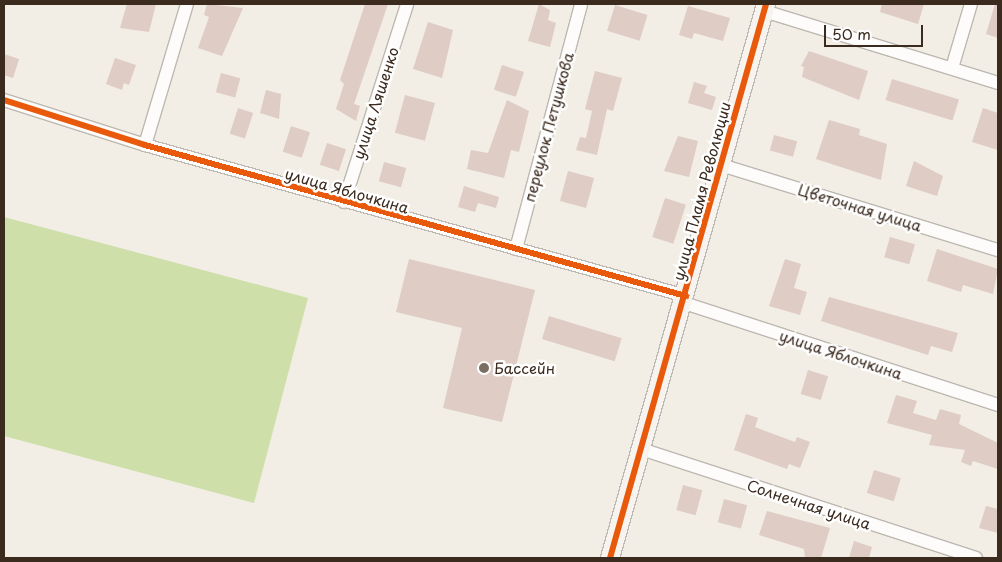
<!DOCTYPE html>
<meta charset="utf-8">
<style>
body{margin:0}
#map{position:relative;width:1002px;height:562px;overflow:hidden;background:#f2eee5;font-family:"Playpen Sans",sans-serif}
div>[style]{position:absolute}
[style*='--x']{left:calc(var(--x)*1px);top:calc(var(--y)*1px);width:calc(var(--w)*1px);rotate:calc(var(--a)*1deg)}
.green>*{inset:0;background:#cedfaa}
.building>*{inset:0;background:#deccc5;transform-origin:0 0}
.roads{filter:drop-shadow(1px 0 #bdb8b1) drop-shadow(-1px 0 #bdb8b1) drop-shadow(0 1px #bdb8b1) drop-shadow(0 -1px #bdb8b1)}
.street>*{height:12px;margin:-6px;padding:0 6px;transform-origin:6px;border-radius:6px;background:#fdfcfb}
.secondary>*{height:18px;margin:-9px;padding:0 9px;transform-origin:9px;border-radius:9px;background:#f7f3ee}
.cycleway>*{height:6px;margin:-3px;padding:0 3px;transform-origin:3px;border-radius:3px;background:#e8590c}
.dots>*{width:14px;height:14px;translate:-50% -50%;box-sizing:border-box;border:2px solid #fff;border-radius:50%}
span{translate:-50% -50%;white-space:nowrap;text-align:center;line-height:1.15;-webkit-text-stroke:5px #fff;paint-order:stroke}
.street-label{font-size:15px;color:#3b2a1e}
.poi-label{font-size:15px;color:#3b2a1e}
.left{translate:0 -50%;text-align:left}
.frame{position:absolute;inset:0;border:5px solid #3b2a1e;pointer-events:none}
.scale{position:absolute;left:824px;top:25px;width:99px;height:22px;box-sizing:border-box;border:2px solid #3b2a1e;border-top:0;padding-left:6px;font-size:15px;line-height:18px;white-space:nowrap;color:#3b2a1e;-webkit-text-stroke:4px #fff;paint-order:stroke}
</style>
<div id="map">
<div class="green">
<i style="clip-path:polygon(4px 217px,308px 298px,254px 503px,4px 436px)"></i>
</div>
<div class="building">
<i style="clip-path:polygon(127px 4px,156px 4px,149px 32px,120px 28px)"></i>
<i style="clip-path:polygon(207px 4px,243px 8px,222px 56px,198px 48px,209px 17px,204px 15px)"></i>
<i style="clip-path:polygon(365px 4px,388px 4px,354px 104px,360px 106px,356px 121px,336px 109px,344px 84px,340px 80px)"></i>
<i style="clip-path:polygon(539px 4px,550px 10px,548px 20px,556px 23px,550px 47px,528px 41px)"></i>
<i style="clip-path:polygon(882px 4px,924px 4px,918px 24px,880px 12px)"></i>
<i style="clip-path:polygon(995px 4px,998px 4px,998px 38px,986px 34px)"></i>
<i style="left:615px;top:5px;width:34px;height:27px;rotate:17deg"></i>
<i style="clip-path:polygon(688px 6px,730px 18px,723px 41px,694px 33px,692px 39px,679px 35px)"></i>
<i style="clip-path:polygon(428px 22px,453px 30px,442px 78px,413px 69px)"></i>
<i style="clip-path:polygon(809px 51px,868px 71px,859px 100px,802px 77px,804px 67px,801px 66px)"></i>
<i style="clip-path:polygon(4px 54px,19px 59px,13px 78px,4px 75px)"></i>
<i style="clip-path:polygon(115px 58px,136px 65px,129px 85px,124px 83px,122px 90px,106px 84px)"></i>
<i style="left:502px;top:65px;width:23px;height:26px;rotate:18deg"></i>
<i style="clip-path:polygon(595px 71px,622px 78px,613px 111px,607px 109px,597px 155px,576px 150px,580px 137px,586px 138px,592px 111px,585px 109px)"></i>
<i style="left:221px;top:73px;width:20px;height:20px;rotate:15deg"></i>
<i style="left:892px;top:79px;width:70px;height:22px;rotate:17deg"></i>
<i style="clip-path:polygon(694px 82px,707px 86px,704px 93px,716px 97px,712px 110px,688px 103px)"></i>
<i style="clip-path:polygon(266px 90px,281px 94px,279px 119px,260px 113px)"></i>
<i style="left:405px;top:95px;width:31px;height:39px;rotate:15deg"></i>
<i style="clip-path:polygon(507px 100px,529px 111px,519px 152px,511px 150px,504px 178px,467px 169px,471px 150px,488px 153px)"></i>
<i style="left:238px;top:108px;width:16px;height:27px;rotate:18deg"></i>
<i style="clip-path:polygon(983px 108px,998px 113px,998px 150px,972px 142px)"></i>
<i style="clip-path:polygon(829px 120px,860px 129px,859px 135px,887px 144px,881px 180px,816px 159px)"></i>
<i style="left:291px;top:126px;width:20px;height:27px;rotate:18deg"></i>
<i style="left:774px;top:135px;width:24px;height:16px;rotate:15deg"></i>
<i style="clip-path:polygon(678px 136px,698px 141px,689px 177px,664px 171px)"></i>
<i style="left:327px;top:143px;width:20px;height:23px;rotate:18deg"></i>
<i style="clip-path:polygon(914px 161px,943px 176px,937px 196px,906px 186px)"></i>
<i style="left:384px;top:162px;width:23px;height:20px;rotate:15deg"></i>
<i style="left:568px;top:171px;width:27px;height:31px;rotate:15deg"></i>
<i style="clip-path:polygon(464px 186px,499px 197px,496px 208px,478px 203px,475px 212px,458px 207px)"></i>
<i style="left:665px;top:198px;width:22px;height:41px;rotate:18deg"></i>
<i style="left:890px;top:237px;width:26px;height:21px;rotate:16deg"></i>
<i style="clip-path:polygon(937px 249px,998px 269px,993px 294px,963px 285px,961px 292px,927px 281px)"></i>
<i style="clip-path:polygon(409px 259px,535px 290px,502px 422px,443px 408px,462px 328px,396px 312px)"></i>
<i style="clip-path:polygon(785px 259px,801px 264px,794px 288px,807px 292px,800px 315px,769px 306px)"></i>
<i style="clip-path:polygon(829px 297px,958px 333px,952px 352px,931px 346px,928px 355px,821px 321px)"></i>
<i style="left:549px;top:316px;width:76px;height:24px;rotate:17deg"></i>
<i style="left:808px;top:370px;width:21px;height:25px;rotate:17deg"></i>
<i style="clip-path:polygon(896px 395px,917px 401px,913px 413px,936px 420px,940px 409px,961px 415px,959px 424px,998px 443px,998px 469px,973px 461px,971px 466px,961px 462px,965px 450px,929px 445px,932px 435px,887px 423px)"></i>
<i style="clip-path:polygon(746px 414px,758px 418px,755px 427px,795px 442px,797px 437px,810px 442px,800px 468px,789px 464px,787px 469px,734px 450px)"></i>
<i style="left:874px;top:470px;width:28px;height:24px;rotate:17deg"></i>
<i style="left:683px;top:485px;width:20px;height:26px;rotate:15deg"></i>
<i style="left:724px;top:499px;width:24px;height:24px;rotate:15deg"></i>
<i style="clip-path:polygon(986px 506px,998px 509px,998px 533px,979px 528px)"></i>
<i style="clip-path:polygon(767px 511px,830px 528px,821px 558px,805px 558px,804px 549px,759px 535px)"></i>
<i style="clip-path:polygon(854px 541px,872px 547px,869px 558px,849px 558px)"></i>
</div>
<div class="roads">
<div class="street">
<i style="--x:764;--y:11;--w:245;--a:17.1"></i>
<i style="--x:952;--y:68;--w:67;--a:-73.5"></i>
<i style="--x:4;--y:100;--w:148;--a:17.7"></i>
<i style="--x:145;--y:145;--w:562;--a:15.6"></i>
<i style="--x:145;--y:145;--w:147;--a:-73.4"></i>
<i style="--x:721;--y:165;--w:290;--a:17.1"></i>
<i style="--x:344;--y:202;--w:208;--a:-72.3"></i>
<i style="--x:516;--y:249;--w:253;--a:-75.1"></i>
<i style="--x:684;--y:303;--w:330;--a:18"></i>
<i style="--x:641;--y:449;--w:352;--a:18"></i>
</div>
<div class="secondary">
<i style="--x:610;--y:558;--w:576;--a:-74.27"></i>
</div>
</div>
<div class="cycleway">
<i style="--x:4;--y:100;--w:148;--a:17.7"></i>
<i style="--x:145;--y:145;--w:562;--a:15.6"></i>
<i style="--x:610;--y:558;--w:576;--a:-74.27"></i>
</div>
<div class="dots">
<i style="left:484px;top:368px;background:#7b6f64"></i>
</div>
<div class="street-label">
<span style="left:375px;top:103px;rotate:-72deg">улица Ляшенко</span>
<span style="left:548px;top:127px;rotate:-75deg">переулок Петушкова</span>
<span style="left:347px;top:190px;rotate:16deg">улица Яблочкина</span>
<span style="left:701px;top:191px;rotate:-75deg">улица Пламя Революции</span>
<span style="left:860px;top:207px;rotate:17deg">Цветочная улица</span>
<span style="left:841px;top:354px;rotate:18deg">улица Яблочкина</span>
<span style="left:809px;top:504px;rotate:18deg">Солнечная улица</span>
</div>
<div class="poi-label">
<span class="left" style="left:494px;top:368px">Бассейн</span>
</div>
<div class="frame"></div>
<div class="scale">50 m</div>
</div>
